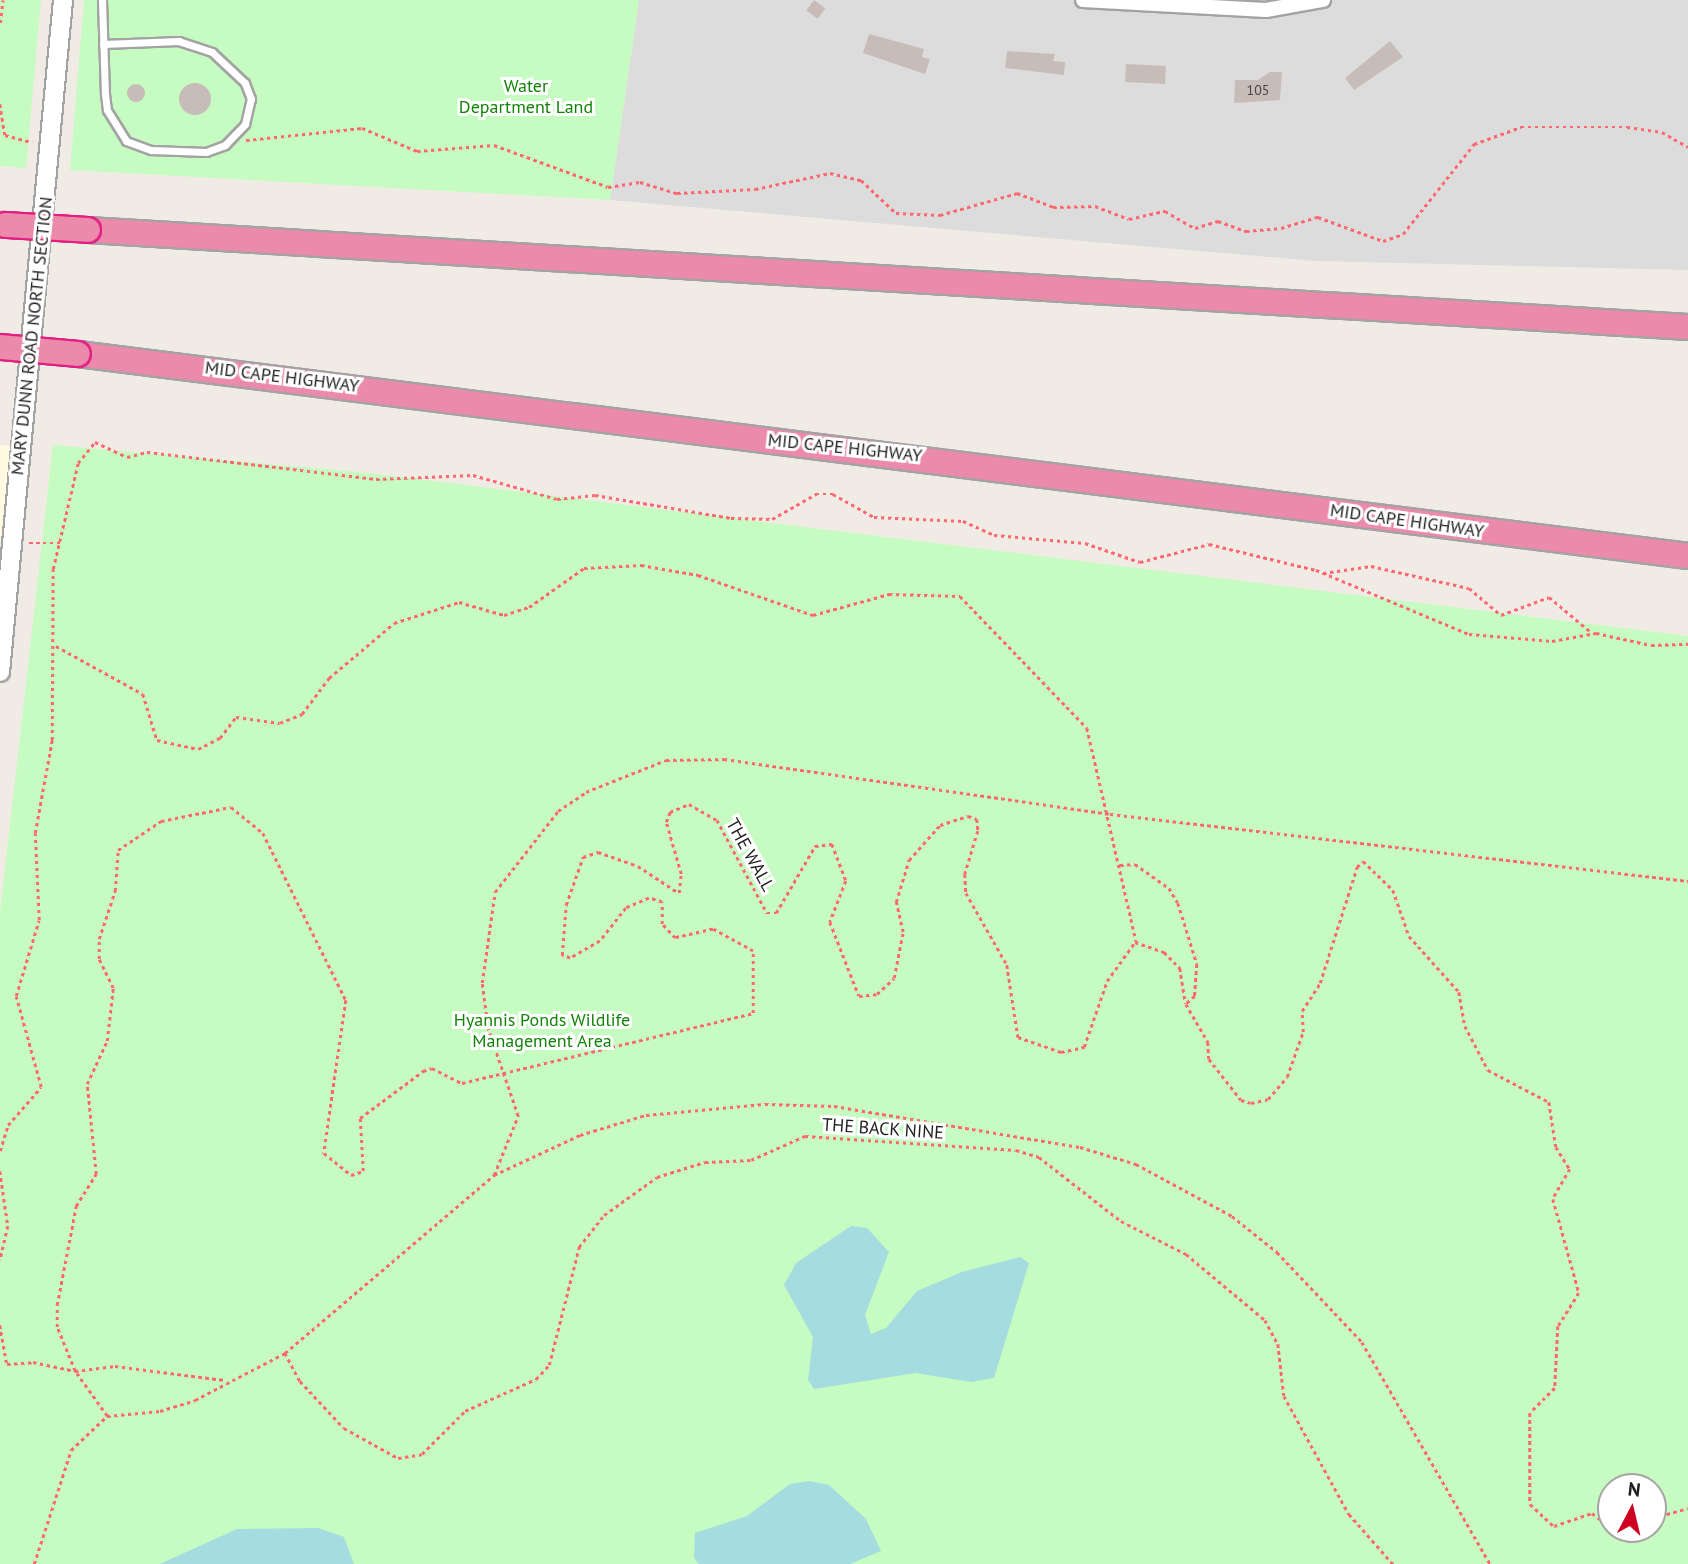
<!DOCTYPE html>
<style>
body{margin:0}
#map{position:relative;width:1688px;height:1564px;overflow:hidden;background:#f0ebe5;font-family:"PT Sans",sans-serif}
div>[style]{position:absolute}
[style*='--x']{left:calc(var(--x)*1px);top:calc(var(--y)*1px);width:calc(var(--w)*1px);rotate:calc(var(--a)*1deg)}
.residential>*{inset:0;background:#dddcdc}
.education>*{inset:0;background:#fffae0}
.park>*{inset:0;background:#c6fcc1}
.water>*{inset:0;background:#a4dce0}
.building>*{inset:0;background:#c8bcb8;transform-origin:0 0}
.round{border-radius:50%}
.path>*{height:2.5px;margin-top:-1.25px;transform-origin:0;background:repeating-linear-gradient(90deg,#ff6870 0 3.5px,transparent 0 7px)}
.roads{filter:drop-shadow(2px 0 #a3a3a3) drop-shadow(-2px 0 #a3a3a3) drop-shadow(0 2px #a3a3a3) drop-shadow(0 -2px #a3a3a3)}
.service>*{height:7px;margin:-3.5px;padding:0 3.5px;transform-origin:3.5px;border-radius:3.5px;background:#fff}
.minor>*{height:14px;margin:-7px;padding:0 7px;transform-origin:7px;border-radius:7px;background:#fff}
.tertiary>*{height:18px;margin:-9px;padding:0 9px;transform-origin:9px;border-radius:9px;background:#fff}
.motorway>*{height:24px;margin:-12px;padding:0 12px;transform-origin:12px;border-radius:12px;background:#eb8aab}
.bridges{filter:drop-shadow(2px 0 #e21e81) drop-shadow(-2px 0 #e21e81) drop-shadow(0 2px #e21e81) drop-shadow(0 -2px #e21e81)}
.motorway-bridge>*{height:24px;margin:-12px;padding:0 12px;transform-origin:12px;border-radius:12px;background:#eb8aab}
span{translate:-50% -50%;white-space:nowrap;text-align:center;line-height:1.15;-webkit-text-stroke:6px #fff;paint-order:stroke}
.number-label{font-size:14px;color:#494645}
.number-label span{-webkit-text-stroke-width:0}
.park-label{font-size:18px;color:#118307}
.street-label{font-size:18px;color:#1f1f1f}
.north{position:absolute;left:1597px;top:1473px;width:70px;height:70px;box-sizing:border-box;background:#fff;border:2px solid #a5a5a5;border-radius:50%;rotate:7deg;font-size:19px;font-weight:700;line-height:28px;text-align:center;color:#1f1f1f}
.north::after{content:'';display:block;margin:auto;width:24px;height:32px;background:#cf0021;clip-path:polygon(50% 0,100% 100%,50% 72%,0 100%)}
</style>
<div id="map">
<div class="residential">
<i style="clip-path:polygon(639px 0,1688px 0,1688px 270px,1315px 261px,610px 200px)"></i>
</div>
<div class="education">
<i style="clip-path:polygon(0 445px,12px 446px,0 544px)"></i>
</div>
<div class="park">
<i style="clip-path:polygon(0 0,41px 0,26px 168px,0 166px)"></i>
<i style="clip-path:polygon(84px 0,639px 0,610px 200px,70px 170px)"></i>
<i style="clip-path:polygon(evenodd,53px 445px,368px 473px,1688px 636px,1688px 1564px,0 1564px,0 913px,53px 445px,1611px 1487px,1653px 1487px,1653px 1529px,1611px 1529px,1611px 1487px)"></i>
</div>
<div class="water">
<i style="clip-path:polygon(851px 1226px,867px 1228px,889px 1252px,865px 1315px,871px 1334px,886px 1328px,917px 1291px,962px 1272px,1020px 1257px,1029px 1263px,994px 1378px,971px 1382px,916px 1373px,814px 1389px,808px 1380px,813px 1337px,784px 1285px,796px 1263px)"></i>
<i style="clip-path:polygon(809px 1481px,829px 1485px,866px 1519px,881px 1551px,850px 1564px,699px 1564px,694px 1558px,695px 1533px,747px 1516px,790px 1484px)"></i>
<i style="clip-path:polygon(318px 1528px,344px 1537px,354px 1564px,160px 1564px,237px 1529px)"></i>
</div>
<div class="building">
<i style="left:814px;top:0;width:14px;height:13px;rotate:36deg"></i>
<i style="clip-path:polygon(869px 34px,924px 49px,922px 57px,930px 59px,925px 74px,863px 53px)"></i>
<i style="clip-path:polygon(1390px 41px,1403px 57px,1354px 90px,1345px 78px)"></i>
<i style="clip-path:polygon(1007px 51px,1055px 54px,1053px 61px,1065px 62px,1064px 75px,1005px 68px)"></i>
<i style="left:1126px;top:64px;width:40px;height:18px;rotate:3deg"></i>
<i style="clip-path:polygon(1270px 72px,1282px 72px,1280px 100px,1234px 103px,1235px 80px,1258px 80px)"></i>
<i class="round" style="left:179px;top:83px;width:32px;height:32px"></i>
<i class="round" style="left:127px;top:84px;width:18px;height:18px"></i>
</div>
<div class="path">
<i style="--x:0;--y:23;--w:23;--a:-83"></i>
<i style="--x:0;--y:104;--w:31;--a:81"></i>
<i style="--x:5;--y:135;--w:28;--a:15"></i>
<i style="--x:246;--y:140;--w:117;--a:-5.9"></i>
<i style="--x:362;--y:128;--w:60;--a:22.7"></i>
<i style="--x:417;--y:151;--w:77;--a:-4.5"></i>
<i style="--x:494;--y:145;--w:121;--a:20.2"></i>
<i style="--x:608;--y:187;--w:32;--a:-9"></i>
<i style="--x:640;--y:182;--w:39;--a:17"></i>
<i style="--x:677;--y:193;--w:78;--a:-2.9"></i>
<i style="--x:755;--y:189;--w:77;--a:-12"></i>
<i style="--x:830;--y:173;--w:32;--a:13"></i>
<i style="--x:861;--y:180;--w:48;--a:43.3"></i>
<i style="--x:896;--y:213;--w:44;--a:2.6"></i>
<i style="--x:940;--y:215;--w:80;--a:-15.9"></i>
<i style="--x:1017;--y:193;--w:39;--a:21"></i>
<i style="--x:1053;--y:207;--w:42;--a:-1.4"></i>
<i style="--x:1095;--y:206;--w:36;--a:21"></i>
<i style="--x:1129;--y:219;--w:37;--a:-13"></i>
<i style="--x:1165;--y:211;--w:34;--a:30"></i>
<i style="--x:1195;--y:228;--w:24;--a:-17"></i>
<i style="--x:1218;--y:221;--w:30;--a:20"></i>
<i style="--x:1246;--y:231;--w:35;--a:-5"></i>
<i style="--x:1281;--y:228;--w:39;--a:-17"></i>
<i style="--x:1318;--y:217;--w:69;--a:20.3"></i>
<i style="--x:1383;--y:241;--w:21;--a:-19"></i>
<i style="--x:1403;--y:234;--w:115;--a:-51.7"></i>
<i style="--x:1474;--y:144;--w:50;--a:-19.9"></i>
<i style="--x:1521;--y:127;--w:106;--a:0"></i>
<i style="--x:1627;--y:127;--w:35;--a:8"></i>
<i style="--x:1662;--y:132;--w:30;--a:30"></i>
<i style="--x:29;--y:543;--w:31;--a:0"></i>
<i style="--x:1323;--y:573;--w:49;--a:-8.3"></i>
<i style="--x:1371;--y:566;--w:100;--a:12.7"></i>
<i style="--x:1469;--y:588;--w:42;--a:40.2"></i>
<i style="--x:1501;--y:615;--w:51;--a:-20.6"></i>
<i style="--x:1549;--y:597;--w:56;--a:39.9"></i>
<i style="--x:56;--y:646;--w:99;--a:28.9"></i>
<i style="--x:143;--y:694;--w:48;--a:73.1"></i>
<i style="--x:157;--y:740;--w:42;--a:12.4"></i>
<i style="--x:198;--y:749;--w:25;--a:-27"></i>
<i style="--x:220;--y:738;--w:26;--a:-53"></i>
<i style="--x:236;--y:717;--w:44;--a:7.8"></i>
<i style="--x:280;--y:723;--w:24;--a:-22"></i>
<i style="--x:302;--y:714;--w:45;--a:-53.1"></i>
<i style="--x:329;--y:678;--w:85;--a:-40.2"></i>
<i style="--x:394;--y:623;--w:68;--a:-17.9"></i>
<i style="--x:459;--y:602;--w:47;--a:16.1"></i>
<i style="--x:504;--y:615;--w:26;--a:-18"></i>
<i style="--x:529;--y:607;--w:67;--a:-35.3"></i>
<i style="--x:584;--y:568;--w:57;--a:-3"></i>
<i style="--x:641;--y:565;--w:58;--a:10"></i>
<i style="--x:698;--y:575;--w:122;--a:19.2"></i>
<i style="--x:813;--y:615;--w:79;--a:-15.4"></i>
<i style="--x:889;--y:594;--w:71;--a:1.6"></i>
<i style="--x:960;--y:596;--w:183;--a:46.1"></i>
<i style="--x:1087;--y:728;--w:219;--a:77"></i>
<i style="--x:1120;--y:865;--w:15;--a:-4"></i>
<i style="--x:1135;--y:864;--w:42;--a:35.2"></i>
<i style="--x:1169;--y:888;--w:17;--a:59"></i>
<i style="--x:1178;--y:903;--w:64;--a:72.7"></i>
<i style="--x:1197;--y:964;--w:32;--a:94"></i>
<i style="--x:1195;--y:996;--w:12;--a:138"></i>
<i style="--x:1186;--y:1004;--w:44;--a:59.9"></i>
<i style="--x:1208;--y:1042;--w:17;--a:87"></i>
<i style="--x:1209;--y:1059;--w:52;--a:52"></i>
<i style="--x:1241;--y:1100;--w:10;--a:17"></i>
<i style="--x:1251;--y:1103;--w:17;--a:-13"></i>
<i style="--x:1268;--y:1099;--w:29;--a:-49"></i>
<i style="--x:1287;--y:1077;--w:48;--a:-70.4"></i>
<i style="--x:1303;--y:1032;--w:21;--a:-93"></i>
<i style="--x:1302;--y:1011;--w:33;--a:-57"></i>
<i style="--x:1320;--y:983;--w:122;--a:-72.3"></i>
<i style="--x:1357;--y:867;--w:8;--a:-45"></i>
<i style="--x:1363;--y:861;--w:42;--a:44"></i>
<i style="--x:1393;--y:890;--w:49;--a:70.8"></i>
<i style="--x:1409;--y:936;--w:75;--a:48.2"></i>
<i style="--x:1459;--y:992;--w:35;--a:80"></i>
<i style="--x:1465;--y:1026;--w:50;--a:62.4"></i>
<i style="--x:1488;--y:1070;--w:69;--a:27.7"></i>
<i style="--x:1549;--y:1102;--w:46;--a:81.2"></i>
<i style="--x:1556;--y:1147;--w:26;--a:58"></i>
<i style="--x:1570;--y:1169;--w:34;--a:120"></i>
<i style="--x:1553;--y:1199;--w:98;--a:74.5"></i>
<i style="--x:1579;--y:1293;--w:39;--a:122"></i>
<i style="--x:1558;--y:1326;--w:62;--a:92.8"></i>
<i style="--x:1555;--y:1388;--w:35;--a:135"></i>
<i style="--x:1530;--y:1413;--w:91;--a:90"></i>
<i style="--x:1530;--y:1504;--w:33;--a:43"></i>
<i style="--x:1554;--y:1526;--w:40;--a:-18.9"></i>
<i style="--x:1592;--y:1513;--w:38;--a:37"></i>
<i style="--x:1622;--y:1536;--w:23;--a:-18"></i>
<i style="--x:0;--y:1151;--w:27;--a:-73"></i>
<i style="--x:8;--y:1125;--w:50;--a:-49"></i>
<i style="--x:41;--y:1087;--w:94;--a:-105.4"></i>
<i style="--x:16;--y:996;--w:79;--a:-73.2"></i>
<i style="--x:39;--y:920;--w:87;--a:-92.6"></i>
<i style="--x:35;--y:833;--w:95;--a:-79.6"></i>
<i style="--x:52;--y:740;--w:171;--a:-89.7"></i>
<i style="--x:53;--y:569;--w:109;--a:-76.7"></i>
<i style="--x:78;--y:463;--w:27;--a:-51"></i>
<i style="--x:95;--y:442;--w:35;--a:25"></i>
<i style="--x:127;--y:457;--w:21;--a:-14"></i>
<i style="--x:147;--y:452;--w:231;--a:6.7"></i>
<i style="--x:376;--y:479;--w:97;--a:-2.4"></i>
<i style="--x:473;--y:475;--w:87;--a:15.9"></i>
<i style="--x:557;--y:499;--w:38;--a:-6"></i>
<i style="--x:595;--y:495;--w:138;--a:9.6"></i>
<i style="--x:731;--y:518;--w:41;--a:1.4"></i>
<i style="--x:772;--y:519;--w:51;--a:-29.6"></i>
<i style="--x:816;--y:494;--w:17;--a:0"></i>
<i style="--x:833;--y:494;--w:47;--a:29.3"></i>
<i style="--x:874;--y:517;--w:89;--a:2.6"></i>
<i style="--x:963;--y:521;--w:34;--a:24"></i>
<i style="--x:994;--y:535;--w:91;--a:5"></i>
<i style="--x:1085;--y:543;--w:58;--a:19.1"></i>
<i style="--x:1140;--y:562;--w:71;--a:-14.6"></i>
<i style="--x:1209;--y:544;--w:110;--a:13.7"></i>
<i style="--x:1316;--y:570;--w:166;--a:22.7"></i>
<i style="--x:1469;--y:634;--w:83;--a:4.8"></i>
<i style="--x:1552;--y:641;--w:45;--a:-10.3"></i>
<i style="--x:1596;--y:633;--w:56;--a:12.3"></i>
<i style="--x:1651;--y:645;--w:37;--a:-2"></i>
<i style="--x:0;--y:1171;--w:56;--a:81.7"></i>
<i style="--x:8;--y:1226;--w:35;--a:103"></i>
<i style="--x:494;--y:1175;--w:64;--a:-67.9"></i>
<i style="--x:518;--y:1116;--w:92;--a:-109"></i>
<i style="--x:488;--y:1029;--w:46;--a:-97.4"></i>
<i style="--x:482;--y:983;--w:92;--a:-81.9"></i>
<i style="--x:495;--y:892;--w:103;--a:-52.1"></i>
<i style="--x:558;--y:811;--w:34;--a:-34"></i>
<i style="--x:586;--y:792;--w:86;--a:-21.8"></i>
<i style="--x:666;--y:760;--w:58;--a:-1"></i>
<i style="--x:724;--y:759;--w:390;--a:8.1"></i>
<i style="--x:1110;--y:814;--w:582;--a:6.61"></i>
<i style="--x:0;--y:1325;--w:40;--a:80"></i>
<i style="--x:7;--y:1364;--w:26;--a:-4"></i>
<i style="--x:33;--y:1362;--w:43;--a:12.1"></i>
<i style="--x:75;--y:1371;--w:40;--a:-7.1"></i>
<i style="--x:115;--y:1366;--w:110;--a:7.3"></i>
<i style="--x:285;--y:1353;--w:32;--a:62"></i>
<i style="--x:300;--y:1381;--w:64;--a:46.9"></i>
<i style="--x:344;--y:1428;--w:62;--a:29.1"></i>
<i style="--x:398;--y:1458;--w:24;--a:-9"></i>
<i style="--x:422;--y:1454;--w:61;--a:-45"></i>
<i style="--x:465;--y:1411;--w:78;--a:-24.3"></i>
<i style="--x:536;--y:1379;--w:19;--a:-47"></i>
<i style="--x:549;--y:1365;--w:122;--a:-75.7"></i>
<i style="--x:579;--y:1247;--w:41;--a:-52"></i>
<i style="--x:604;--y:1215;--w:65;--a:-35.6"></i>
<i style="--x:657;--y:1177;--w:50;--a:-17.4"></i>
<i style="--x:705;--y:1162;--w:46;--a:-2.5"></i>
<i style="--x:751;--y:1160;--w:59;--a:-24"></i>
<i style="--x:805;--y:1136;--w:211;--a:3.8"></i>
<i style="--x:1016;--y:1150;--w:24;--a:17"></i>
<i style="--x:1039;--y:1157;--w:104;--a:38"></i>
<i style="--x:1121;--y:1221;--w:73;--a:26.9"></i>
<i style="--x:1186;--y:1254;--w:103;--a:39.9"></i>
<i style="--x:1265;--y:1320;--w:27;--a:62"></i>
<i style="--x:1278;--y:1344;--w:52;--a:83.4"></i>
<i style="--x:1284;--y:1396;--w:135;--a:61.2"></i>
<i style="--x:1349;--y:1514;--w:67;--a:48.7"></i>
<i style="--x:107;--y:1416;--w:55;--a:-125.4"></i>
<i style="--x:75;--y:1371;--w:48;--a:-112.2"></i>
<i style="--x:57;--y:1327;--w:22;--a:-90"></i>
<i style="--x:57;--y:1305;--w:101;--a:-79.1"></i>
<i style="--x:76;--y:1206;--w:38;--a:-58"></i>
<i style="--x:96;--y:1174;--w:90;--a:-95.7"></i>
<i style="--x:87;--y:1084;--w:47;--a:-65.1"></i>
<i style="--x:107;--y:1041;--w:53;--a:-83.5"></i>
<i style="--x:113;--y:988;--w:32;--a:-116"></i>
<i style="--x:99;--y:959;--w:20;--a:-90"></i>
<i style="--x:99;--y:939;--w:51;--a:-71.6"></i>
<i style="--x:115;--y:891;--w:41;--a:-85.8"></i>
<i style="--x:118;--y:850;--w:52;--a:-34"></i>
<i style="--x:161;--y:821;--w:71;--a:-11.3"></i>
<i style="--x:231;--y:807;--w:41;--a:39.1"></i>
<i style="--x:263;--y:833;--w:186;--a:63.6"></i>
<i style="--x:346;--y:1000;--w:155;--a:98.2"></i>
<i style="--x:324;--y:1153;--w:35;--a:39"></i>
<i style="--x:351;--y:1175;--w:13;--a:-18"></i>
<i style="--x:363;--y:1171;--w:53;--a:-93.2"></i>
<i style="--x:360;--y:1118;--w:79;--a:-36.7"></i>
<i style="--x:423;--y:1071;--w:9;--a:-18"></i>
<i style="--x:432;--y:1068;--w:34;--a:27"></i>
<i style="--x:462;--y:1083;--w:299;--a:-13.5"></i>
<i style="--x:753;--y:1013;--w:62;--a:-90"></i>
<i style="--x:753;--y:951;--w:46;--a:-151.2"></i>
<i style="--x:713;--y:929;--w:39;--a:167"></i>
<i style="--x:675;--y:938;--w:19;--a:-133"></i>
<i style="--x:662;--y:924;--w:22;--a:-90"></i>
<i style="--x:662;--y:902;--w:14;--a:-163"></i>
<i style="--x:649;--y:898;--w:25;--a:157"></i>
<i style="--x:626;--y:908;--w:42;--a:128.2"></i>
<i style="--x:600;--y:941;--w:34;--a:150"></i>
<i style="--x:570;--y:958;--w:9;--a:-159"></i>
<i style="--x:562;--y:955;--w:50;--a:-85.4"></i>
<i style="--x:566;--y:905;--w:51;--a:-70.5"></i>
<i style="--x:583;--y:857;--w:16;--a:-18"></i>
<i style="--x:598;--y:852;--w:42;--a:19.3"></i>
<i style="--x:638;--y:866;--w:49;--a:33.4"></i>
<i style="--x:679;--y:893;--w:19;--a:-84"></i>
<i style="--x:681;--y:874;--w:54;--a:-106.1"></i>
<i style="--x:666;--y:822;--w:11;--a:-68"></i>
<i style="--x:670;--y:812;--w:21;--a:-23"></i>
<i style="--x:689;--y:804;--w:32;--a:30"></i>
<i style="--x:717;--y:820;--w:106;--a:61.7"></i>
<i style="--x:767;--y:913;--w:9;--a:0"></i>
<i style="--x:776;--y:913;--w:78;--a:-59.8"></i>
<i style="--x:815;--y:846;--w:17;--a:-7"></i>
<i style="--x:832;--y:844;--w:40;--a:69"></i>
<i style="--x:846;--y:881;--w:44;--a:111.3"></i>
<i style="--x:830;--y:922;--w:79;--a:68.6"></i>
<i style="--x:859;--y:996;--w:18;--a:-6"></i>
<i style="--x:877;--y:994;--w:23;--a:-43"></i>
<i style="--x:894;--y:978;--w:47;--a:-78.9"></i>
<i style="--x:903;--y:932;--w:31;--a:-103"></i>
<i style="--x:896;--y:902;--w:44;--a:-72.8"></i>
<i style="--x:909;--y:860;--w:47;--a:-48.5"></i>
<i style="--x:940;--y:825;--w:29;--a:-18"></i>
<i style="--x:968;--y:816;--w:9;--a:18"></i>
<i style="--x:977;--y:819;--w:12;--a:85"></i>
<i style="--x:978;--y:831;--w:45;--a:106.8"></i>
<i style="--x:965;--y:874;--w:19;--a:87"></i>
<i style="--x:966;--y:893;--w:83;--a:60.3"></i>
<i style="--x:1007;--y:965;--w:73;--a:81.3"></i>
<i style="--x:1018;--y:1037;--w:46;--a:19.2"></i>
<i style="--x:1061;--y:1052;--w:24;--a:-12"></i>
<i style="--x:1084;--y:1047;--w:70;--a:-70.8"></i>
<i style="--x:1107;--y:981;--w:48;--a:-54.3"></i>
<i style="--x:1135;--y:942;--w:31;--a:19"></i>
<i style="--x:1164;--y:952;--w:23;--a:45"></i>
<i style="--x:1180;--y:968;--w:36;--a:81"></i>
<i style="--x:1653;--y:1518;--w:36;--a:-16"></i>
<i style="--x:34;--y:1564;--w:120;--a:-72"></i>
<i style="--x:71;--y:1450;--w:50;--a:-43.4"></i>
<i style="--x:107;--y:1416;--w:53;--a:-5.4"></i>
<i style="--x:160;--y:1411;--w:37;--a:-17"></i>
<i style="--x:195;--y:1400;--w:102;--a:-27.6"></i>
<i style="--x:285;--y:1353;--w:275;--a:-40.4"></i>
<i style="--x:494;--y:1175;--w:95;--a:-24.9"></i>
<i style="--x:580;--y:1135;--w:69;--a:-16.9"></i>
<i style="--x:646;--y:1115;--w:120;--a:-5.3"></i>
<i style="--x:765;--y:1104;--w:69;--a:1.7"></i>
<i style="--x:834;--y:1106;--w:249;--a:9.5"></i>
<i style="--x:1080;--y:1147;--w:59;--a:16.9"></i>
<i style="--x:1136;--y:1164;--w:109;--a:28.4"></i>
<i style="--x:1232;--y:1216;--w:58;--a:38.7"></i>
<i style="--x:1277;--y:1252;--w:124;--a:46.6"></i>
<i style="--x:1362;--y:1342;--w:256;--a:60"></i>
</div>
<div class="roads">
<div class="service">
<i style="--x:102;--y:0;--w:94;--a:88.2"></i>
<i style="--x:105;--y:94;--w:16;--a:83"></i>
<i style="--x:107;--y:110;--w:36;--a:58"></i>
<i style="--x:126;--y:141;--w:27;--a:20"></i>
<i style="--x:151;--y:150;--w:55;--a:2.1"></i>
<i style="--x:206;--y:152;--w:20;--a:-20"></i>
<i style="--x:225;--y:145;--w:29;--a:-46"></i>
<i style="--x:245;--y:124;--w:26;--a:-77"></i>
<i style="--x:251;--y:99;--w:17;--a:-111"></i>
<i style="--x:245;--y:83;--w:45;--a:-136.8"></i>
<i style="--x:212;--y:52;--w:35;--a:-162"></i>
<i style="--x:179;--y:41;--w:76;--a:177.7"></i>
</div>
<div class="minor">
<i style="--x:1083;--y:0;--w:183;--a:3.1"></i>
<i style="--x:1266;--y:10;--w:58;--a:-10"></i>
</div>
<div class="tertiary">
<i style="--x:0;--y:672;--w:675;--a:-84.64"></i>
</div>
<div class="motorway">
<i style="--x:88;--y:230;--w:1603;--a:3.47"></i>
<i style="--x:78;--y:354;--w:1623;--a:7.15"></i>
</div>
</div>
<div class="bridges">
<div class="motorway-bridge">
<i style="--x:5;--y:225;--w:83;--a:3.4"></i>
<i style="--x:0;--y:347;--w:78;--a:5.1"></i>
</div>
</div>
<div class="number-label">
<span style="left:1258px;top:90px">105</span>
</div>
<div class="park-label">
<span style="left:526px;top:97px">Water<br>Department Land</span>
<span style="left:542px;top:1031px">Hyannis Ponds Wildlife<br>Management Area</span>
</div>
<div class="street-label">
<span style="left:32px;top:336px;rotate:-84deg">MARY DUNN ROAD NORTH SECTION</span>
<span style="left:282px;top:377px;rotate:7deg">MID CAPE HIGHWAY</span>
<span style="left:845px;top:448px;rotate:6deg">MID CAPE HIGHWAY</span>
<span style="left:1407px;top:521px;rotate:8deg">MID CAPE HIGHWAY</span>
<span style="left:750px;top:855px;rotate:61deg">THE WALL</span>
<span style="left:883px;top:1129px;rotate:4deg">THE BACK NINE</span>
</div>
<div class="north">N</div>
</div>
